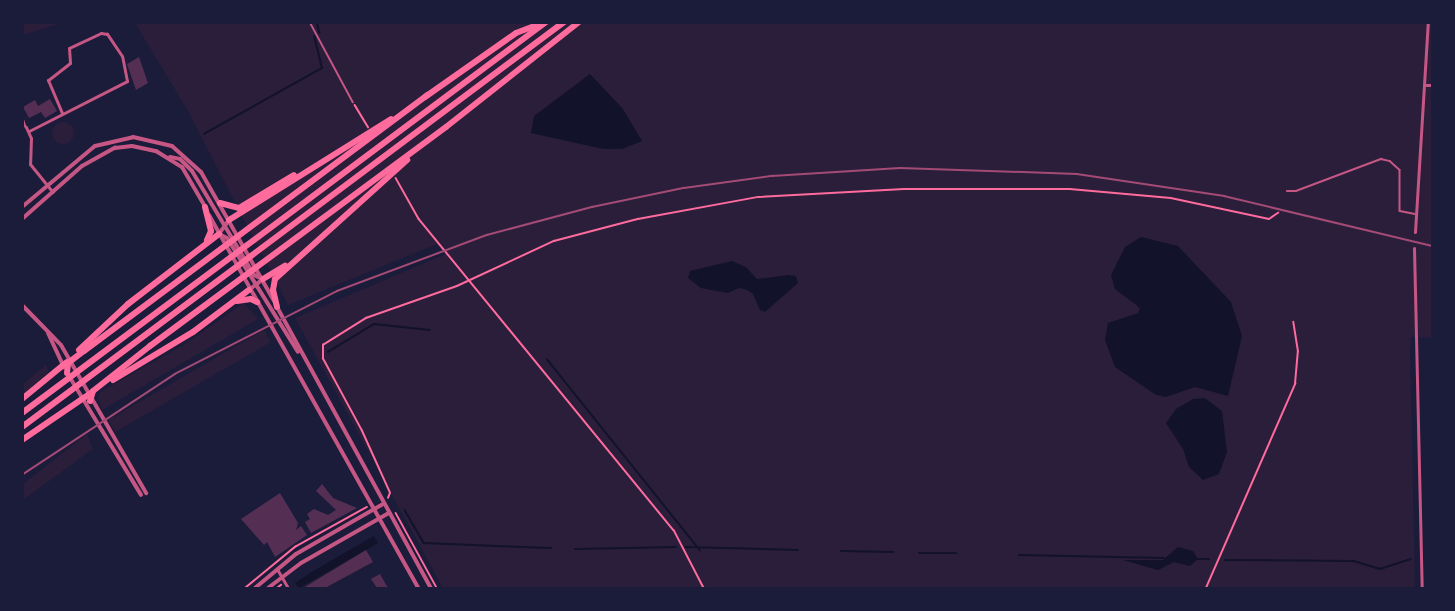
<!DOCTYPE html>
<style>
body{margin:0}
#map{position:relative;width:1455px;height:611px;overflow:hidden;background:#1b1b3a;font-family:Overpass,sans-serif}
div>[style]{position:absolute}
[style*='--x']{left:calc(var(--x)*1px);top:calc(var(--y)*1px);width:calc(var(--w)*1px);rotate:calc(var(--a)*1deg)}
.green>*{inset:0;background:#2a1e3b;transform-origin:0 0}
.round{border-radius:50%}
.water>*{inset:0;background:#12122b}
.stream>*{height:1.5px;margin:-0.75px;padding:0 0.75px;transform-origin:0.75px;border-radius:0.75px;background:#12122b}
.building>*{inset:0;background:#542f53}
.path>*{height:1.5px;margin:-0.75px;padding:0 0.75px;transform-origin:0.75px;border-radius:0.75px;background:#ff6b9d}
.service>*{height:1.5px;margin:-0.75px;padding:0 0.75px;transform-origin:0.75px;border-radius:0.75px;background:#c65784}
.minor>*{height:3px;margin:-1.5px;padding:0 1.5px;transform-origin:1.5px;border-radius:1.5px;background:#c65784}
.tertiary>*{height:4px;margin:-2px;padding:0 2px;transform-origin:2px;border-radius:2px;background:#c65784}
.motorway>*{height:6px;margin:-3px;padding:0 3px;transform-origin:3px;border-radius:3px;background:#ff6b9d}
.rail>*{height:1.5px;margin:-0.75px;padding:0 0.75px;transform-origin:0.75px;border-radius:0.75px;background:#a44b75}
span{translate:-50% -50%;white-space:nowrap;text-align:center;line-height:1.15;-webkit-text-stroke:6px #1b1b3a;paint-order:stroke}
.frame{position:absolute;inset:0;border:24px solid #1b1b3a;pointer-events:none}
</style>
<div id="map">
<div class="green">
<i style="clip-path:polygon(23px 22px,46px 23px,62px 23px,23px 35px)"></i>
<i style="clip-path:polygon(135px 23px,1432px 23px,1432px 338px,1411px 337px,1410px 347px,1415px 588px,443px 588px,295px 318px,446px 254px,437px 244px,288px 305px,188px 111px)"></i>
<i class="round" style="left:52px;top:122px;width:22px;height:22px"></i>
<i style="clip-path:polygon(244px 303px,258px 319px,102px 410px,98px 398px,100px 392px,182px 346px)"></i>
<i style="left:264px;top:330px;width:14px;height:180px;rotate:60deg"></i>
<i style="clip-path:polygon(46px 365px,49px 372px,23px 394px,23px 384px)"></i>
<i style="clip-path:polygon(87px 434px,93px 449px,23px 500px,23px 484px)"></i>
</div>
<div class="water">
<i style="clip-path:polygon(590px 74px,623px 109px,642px 141px,622px 149px,603px 149px,531px 133px,534px 116px)"></i>
<i style="clip-path:polygon(1141px 237px,1178px 246px,1231px 302px,1242px 336px,1228px 396px,1195px 387px,1166px 397px,1156px 395px,1115px 367px,1105px 340px,1108px 323px,1138px 313px,1140px 308px,1115px 289px,1111px 275px,1125px 247px)"></i>
<i style="clip-path:polygon(732px 261px,746px 267px,757px 279px,789px 275px,796px 276px,798px 283px,765px 312px,760px 310px,753px 294px,747px 290px,739px 288px,728px 293px,701px 288px,688px 278px,690px 271px)"></i>
<i style="clip-path:polygon(1205px 398px,1222px 411px,1227px 452px,1219px 474px,1203px 480px,1189px 467px,1183px 449px,1166px 423px,1176px 409px,1193px 399px)"></i>
<i style="clip-path:polygon(374px 536px,378px 543px,299px 588px,295px 583px,315px 570px)"></i>
<i style="clip-path:polygon(1178px 547px,1193px 551px,1198px 559px,1190px 566px,1174px 562px,1158px 570px,1123px 560px,1163px 560px)"></i>
</div>
<div class="stream">
<i style="--x:317;--y:22;--w:11;--a:75"></i>
<i style="--x:204;--y:134;--w:135;--a:-29.2"></i>
<i style="--x:322;--y:68;--w:32;--a:-104"></i>
<i style="--x:328;--y:352;--w:54;--a:-31.3"></i>
<i style="--x:374;--y:324;--w:56;--a:6.1"></i>
<i style="--x:547;--y:359;--w:245;--a:51.3"></i>
<i style="--x:405;--y:510;--w:38;--a:60"></i>
<i style="--x:424;--y:543;--w:127;--a:2.3"></i>
<i style="--x:686;--y:547;--w:112;--a:1.5"></i>
<i style="--x:575;--y:549;--w:101;--a:-1.1"></i>
<i style="--x:841;--y:551;--w:52;--a:1.1"></i>
<i style="--x:919;--y:553;--w:37;--a:0"></i>
<i style="--x:1019;--y:555;--w:145;--a:1.2"></i>
<i style="--x:1198;--y:559;--w:11;--a:0"></i>
<i style="--x:1225;--y:560;--w:129;--a:0.4"></i>
<i style="--x:1354;--y:561;--w:27;--a:17"></i>
<i style="--x:1380;--y:569;--w:32;--a:-18"></i>
</div>
<div class="building">
<i style="clip-path:polygon(139px 57px,148px 83px,136px 90px,127px 64px)"></i>
<i style="clip-path:polygon(50px 99px,57px 111px,45px 118px,41px 112px,29px 118px,23px 107px,35px 100px,38px 106px)"></i>
<i style="clip-path:polygon(322px 484px,333px 498px,357px 508px,311px 533px,305px 522px,310px 519px,307px 514px,314px 509px,328px 515px,336px 510px,316px 491px)"></i>
<i style="clip-path:polygon(280px 493px,298px 523px,296px 530px,301px 526px,307px 535px,275px 557px,267px 542px,264px 545px,241px 519px)"></i>
<i style="clip-path:polygon(366px 550px,373px 562px,325px 588px,303px 588px)"></i>
<i style="clip-path:polygon(380px 574px,388px 588px,377px 588px,371px 579px)"></i>
</div>
<div class="path">
<i style="--x:355;--y:105;--w:26;--a:59"></i>
<i style="--x:396;--y:178;--w:47;--a:60.7"></i>
<i style="--x:419;--y:219;--w:402;--a:50.7"></i>
<i style="--x:674;--y:530;--w:65;--a:62.7"></i>
<i style="--x:388;--y:498;--w:5;--a:-68"></i>
<i style="--x:390;--y:493;--w:68;--a:-114.3"></i>
<i style="--x:362;--y:431;--w:82;--a:-118.4"></i>
<i style="--x:323;--y:359;--w:14;--a:-90"></i>
<i style="--x:323;--y:345;--w:51;--a:-32.1"></i>
<i style="--x:366;--y:318;--w:96;--a:-19.4"></i>
<i style="--x:457;--y:286;--w:107;--a:-24.9"></i>
<i style="--x:554;--y:241;--w:87;--a:-14.7"></i>
<i style="--x:638;--y:219;--w:122;--a:-10.4"></i>
<i style="--x:758;--y:197;--w:146;--a:-3.1"></i>
<i style="--x:904;--y:189;--w:166;--a:0"></i>
<i style="--x:1070;--y:189;--w:101;--a:5.1"></i>
<i style="--x:1171;--y:198;--w:100;--a:12.1"></i>
<i style="--x:1269;--y:219;--w:11;--a:-34"></i>
<i style="--x:396;--y:513;--w:85;--a:61.3"></i>
<i style="--x:245;--y:588;--w:65;--a:-39.4"></i>
<i style="--x:295;--y:547;--w:82;--a:-29.1"></i>
<i style="--x:277;--y:588;--w:5;--a:-37"></i>
<i style="--x:1206;--y:588;--w:223;--a:-66.4"></i>
<i style="--x:1295;--y:384;--w:32;--a:-85"></i>
<i style="--x:1298;--y:352;--w:30;--a:-99"></i>
</div>
<div class="service">
<i style="--x:310;--y:22;--w:91;--a:61.7"></i>
<i style="--x:22;--y:115;--w:13;--a:72"></i>
<i style="--x:26;--y:127;--w:5;--a:-143"></i>
<i style="--x:1287;--y:191;--w:9;--a:0"></i>
<i style="--x:1296;--y:191;--w:91;--a:-20.6"></i>
<i style="--x:1381;--y:159;--w:9;--a:13"></i>
<i style="--x:1390;--y:161;--w:13;--a:42"></i>
<i style="--x:1400;--y:170;--w:41;--a:90"></i>
<i style="--x:1400;--y:211;--w:15;--a:11"></i>
</div>
<div class="minor">
<i style="--x:1426;--y:85;--w:6;--a:0"></i>
<i style="--x:26;--y:127;--w:12;--a:66"></i>
<i style="--x:31;--y:138;--w:26;--a:92"></i>
<i style="--x:30;--y:164;--w:36;--a:51"></i>
<i style="--x:29;--y:131;--w:110;--a:-27"></i>
<i style="--x:127;--y:81;--w:25;--a:-101"></i>
<i style="--x:122;--y:56;--w:27;--a:-124"></i>
<i style="--x:107;--y:34;--w:6;--a:-171"></i>
<i style="--x:101;--y:33;--w:35;--a:155"></i>
<i style="--x:69;--y:48;--w:15;--a:86"></i>
<i style="--x:70;--y:63;--w:28;--a:142"></i>
<i style="--x:48;--y:80;--w:36;--a:67"></i>
<i style="--x:1415;--y:232;--w:210;--a:-86.5"></i>
<i style="--x:1414;--y:248;--w:340;--a:88.7"></i>
<i style="--x:277;--y:569;--w:22;--a:60"></i>
</div>
<div class="tertiary">
<i style="--x:170;--y:157;--w:10;--a:11"></i>
<i style="--x:180;--y:159;--w:17;--a:45"></i>
<i style="--x:192;--y:171;--w:121;--a:59.2"></i>
<i style="--x:254;--y:275;--w:9;--a:27"></i>
<i style="--x:22;--y:207;--w:95;--a:-39.9"></i>
<i style="--x:95;--y:146;--w:39;--a:-13"></i>
<i style="--x:133;--y:137;--w:40;--a:13"></i>
<i style="--x:172;--y:146;--w:39;--a:42"></i>
<i style="--x:201;--y:172;--w:148;--a:60.5"></i>
<i style="--x:209;--y:215;--w:428;--a:60.7"></i>
<i style="--x:22;--y:219;--w:80;--a:-41.5"></i>
<i style="--x:82;--y:166;--w:38;--a:-29"></i>
<i style="--x:115;--y:148;--w:17;--a:-7"></i>
<i style="--x:132;--y:146;--w:25;--a:12"></i>
<i style="--x:156;--y:151;--w:31;--a:32"></i>
<i style="--x:182;--y:167;--w:48;--a:59.7"></i>
<i style="--x:229;--y:220;--w:17;--a:126"></i>
<i style="--x:219;--y:234;--w:9;--a:27"></i>
<i style="--x:227;--y:238;--w:134;--a:58.1"></i>
<i style="--x:249;--y:290;--w:18;--a:-38"></i>
<i style="--x:22;--y:305;--w:56;--a:45.7"></i>
<i style="--x:61;--y:345;--w:171;--a:60.1"></i>
<i style="--x:277;--y:307;--w:320;--a:61.3"></i>
<i style="--x:48;--y:333;--w:38;--a:65"></i>
<i style="--x:69;--y:376;--w:139;--a:58.8"></i>
<i style="--x:255;--y:588;--w:53;--a:-39.7"></i>
<i style="--x:296;--y:554;--w:100;--a:-29.9"></i>
<i style="--x:268;--y:588;--w:41;--a:-37.1"></i>
<i style="--x:301;--y:563;--w:101;--a:-29.6"></i>
</div>
<div class="motorway">
<i style="--x:425;--y:97;--w:111;--a:-35.1"></i>
<i style="--x:516;--y:33;--w:26;--a:-21"></i>
<i style="--x:220;--y:203;--w:20;--a:15"></i>
<i style="--x:239;--y:208;--w:64;--a:-31"></i>
<i style="--x:205;--y:207;--w:25;--a:76"></i>
<i style="--x:211;--y:231;--w:10;--a:114"></i>
<i style="--x:229;--y:220;--w:191;--a:-31.9"></i>
<i style="--x:263;--y:279;--w:26;--a:-31"></i>
<i style="--x:237;--y:301;--w:14;--a:-8"></i>
<i style="--x:251;--y:299;--w:7;--a:27"></i>
<i style="--x:277;--y:307;--w:17;--a:-103"></i>
<i style="--x:273;--y:290;--w:11;--a:-80"></i>
<i style="--x:275;--y:279;--w:178;--a:-42"></i>
<i style="--x:79;--y:350;--w:67;--a:-43.2"></i>
<i style="--x:128;--y:304;--w:115;--a:-37.6"></i>
<i style="--x:67;--y:373;--w:10;--a:-84"></i>
<i style="--x:68;--y:363;--w:20;--a:-37"></i>
<i style="--x:84;--y:351;--w:429;--a:-36.7"></i>
<i style="--x:113;--y:380;--w:93;--a:-31"></i>
<i style="--x:193;--y:332;--w:70;--a:-36.9"></i>
<i style="--x:22;--y:399;--w:58;--a:-39.4"></i>
<i style="--x:90;--y:401;--w:10;--a:-73"></i>
<i style="--x:93;--y:391;--w:73;--a:-38.3"></i>
<i style="--x:150;--y:346;--w:368;--a:-36.5"></i>
<i style="--x:446;--y:127;--w:169;--a:-38.3"></i>
<i style="--x:22;--y:413;--w:654;--a:-36.73"></i>
<i style="--x:22;--y:427;--w:677;--a:-36.77"></i>
<i style="--x:22;--y:440;--w:83;--a:-34.3"></i>
</div>
<div class="rail">
<i style="--x:22;--y:475;--w:183;--a:-33.4"></i>
<i style="--x:175;--y:374;--w:182;--a:-27.1"></i>
<i style="--x:337;--y:291;--w:160;--a:-20.5"></i>
<i style="--x:487;--y:235;--w:109;--a:-14.9"></i>
<i style="--x:592;--y:207;--w:94;--a:-11.7"></i>
<i style="--x:684;--y:188;--w:89;--a:-7.8"></i>
<i style="--x:772;--y:176;--w:128;--a:-3.6"></i>
<i style="--x:900;--y:168;--w:177;--a:1.9"></i>
<i style="--x:1077;--y:174;--w:149;--a:8.5"></i>
<i style="--x:1224;--y:196;--w:214;--a:13.5"></i>
</div>
<div class="frame"></div>
</div>
